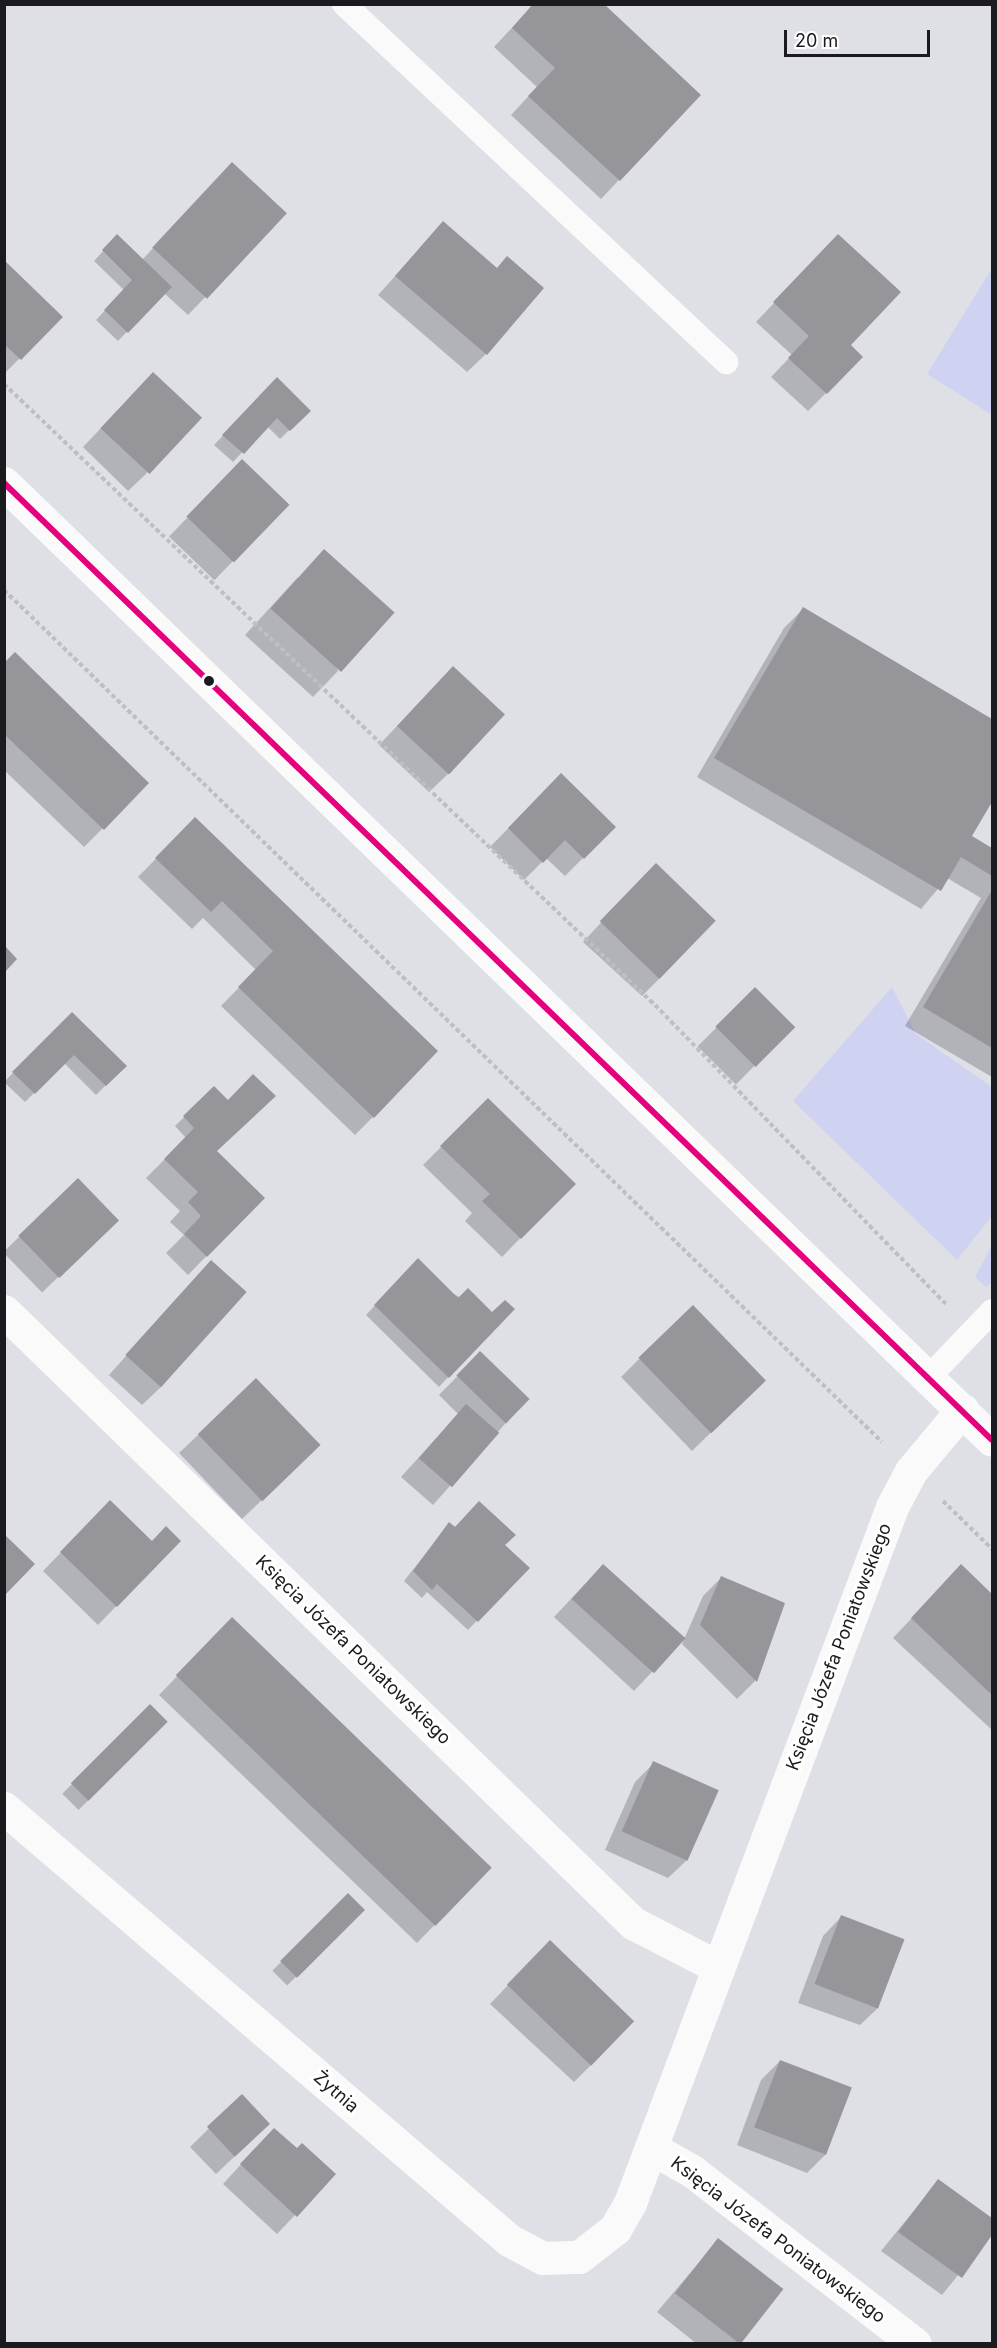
<!DOCTYPE html>
<meta charset="utf-8">
<style>
body{margin:0}
#map{position:relative;width:997px;height:2348px;overflow:hidden;background:#dfe0e6;font-family:Inter,sans-serif}
div>[style]{position:absolute}
[style*='--x']{left:calc(var(--x)*1px);top:calc(var(--y)*1px);width:calc(var(--w)*1px);rotate:calc(var(--a)*1deg)}
.green>*{inset:0;background:#d0d2f2}
.shadow>*{inset:0;background:#0003;transform-origin:0 0}
.building>*{inset:0;background:#95959a;transform-origin:0 0}
.path>*{height:4px;margin-top:-2px;transform-origin:0;background:repeating-linear-gradient(90deg,#bfbfc2 0 4.5px,transparent 0 7.5px)}
.service>*{height:24px;margin:-12px;padding:0 12px;transform-origin:12px;border-radius:12px;background:#fafafb}
.minor>*{height:33px;margin:-16.5px;padding:0 16.5px;transform-origin:16.5px;border-radius:16.5px;background:#fafafb}
.tertiary>*{height:33px;margin:-16.5px;padding:0 16.5px;transform-origin:16.5px;border-radius:16.5px;background:#fafafb}
.bus-1>*{height:6px;margin:-3px;padding:0 3px;transform-origin:3px;border-radius:3px;background:#e5007d}
.dots>*{width:16px;height:16px;translate:-50% -50%;box-sizing:border-box;border:3px solid #fff;border-radius:50%}
span{translate:-50% -50%;white-space:nowrap;text-align:center;line-height:1.15;-webkit-text-stroke:6px #fff;paint-order:stroke}
.street-label{font-size:18px;color:#1b1b1f}
.frame{position:absolute;inset:0;border:6px solid #1b1b1f;pointer-events:none}
.scale{position:absolute;left:784px;top:30px;width:146px;height:27px;box-sizing:border-box;border:3px solid #1b1b1f;border-top:0;padding-left:8px;font-size:18px;line-height:21px;white-space:nowrap;color:#1b1b1f;-webkit-text-stroke:4px #fff;paint-order:stroke}
</style>
<div id="map">
<div class="green">
<i style="clip-path:polygon(992px 268px,992px 415px,927px 374px)"></i>
<i style="clip-path:polygon(892px 987px,916px 1034px,992px 1087px,992px 1216px,957px 1260px,793px 1101px)"></i>
<i style="clip-path:polygon(992px 1245px,992px 1283px,986px 1287px,975px 1277px)"></i>
</div>
<div class="shadow">
<i style="clip-path:polygon(534px 4px,699px 95px,601px 199px,511px 115px,537px 87px,494px 47px)"></i>
<i style="clip-path:polygon(214px 182px,285px 214px,188px 315px,164px 293px,118px 341px,96px 320px,124px 290px,94px 261px,117px 236px,142px 260px)"></i>
<i style="clip-path:polygon(443px 223px,497px 269px,486px 354px,467px 372px,378px 295px)"></i>
<i style="clip-path:polygon(820px 254px,849px 345px,826px 393px,808px 411px,771px 377px,792px 355px,756px 322px)"></i>
<i style="clip-path:polygon(4px 262px,61px 317px,4px 374px)"></i>
<i style="clip-path:polygon(277px 379px,309px 411px,280px 439px,267px 426px,233px 462px,214px 445px)"></i>
<i style="clip-path:polygon(135px 392px,147px 473px,128px 491px,83px 447px)"></i>
<i style="left:242px;top:461px;width:63px;height:105px;rotate:44deg"></i>
<i style="clip-path:polygon(298px 577px,338px 671px,313px 697px,245px 635px)"></i>
<i style="clip-path:polygon(803px 609px,992px 721px,992px 799px,970px 837px,992px 850px,992px 1077px,905px 1026px,981px 898px,947px 878px,921px 909px,697px 777px,784px 628px)"></i>
<i style="clip-path:polygon(4px 664px,147px 784px,84px 847px,4px 770px)"></i>
<i style="clip-path:polygon(434px 687px,448px 774px,429px 792px,379px 745px)"></i>
<i style="clip-path:polygon(542px 794px,583px 858px,565px 876px,546px 858px,524px 880px,490px 847px)"></i>
<i style="clip-path:polygon(195px 819px,373px 1117px,355px 1135px,221px 1006px,256px 970px,203px 918px,192px 929px,138px 877px)"></i>
<i style="clip-path:polygon(637px 884px,660px 978px,642px 996px,583px 942px)"></i>
<i style="left:755px;top:989px;width:54px;height:81px;rotate:45deg"></i>
<i style="clip-path:polygon(72px 1014px,125px 1066px,96px 1095px,64px 1063px,25px 1102px,4px 1082px)"></i>
<i style="clip-path:polygon(214px 1088px,228px 1102px,216px 1151px,263px 1198px,188px 1275px,166px 1253px,184px 1235px,170px 1222px,180px 1211px,146px 1178px,186px 1138px,175px 1126px)"></i>
<i style="clip-path:polygon(488px 1100px,573px 1184px,502px 1257px,465px 1221px,472px 1213px,423px 1165px)"></i>
<i style="left:78px;top:1180px;width:56px;height:104px;rotate:46deg"></i>
<i style="clip-path:polygon(408px 1270px,492px 1314px,512px 1309px,439px 1387px,366px 1315px)"></i>
<i style="clip-path:polygon(193px 1281px,161px 1387px,142px 1405px,109px 1375px)"></i>
<i style="clip-path:polygon(480px 1353px,527px 1399px,433px 1505px,401px 1477px,458px 1414px,439px 1395px)"></i>
<i style="clip-path:polygon(639px 1359px,745px 1399px,692px 1451px,621px 1377px)"></i>
<i style="clip-path:polygon(198px 1435px,300px 1464px,242px 1519px,179px 1453px)"></i>
<i style="clip-path:polygon(110px 1502px,152px 1543px,179px 1541px,98px 1625px,43px 1571px)"></i>
<i style="clip-path:polygon(449px 1524px,503px 1546px,527px 1568px,468px 1630px,427px 1592px,422px 1598px,404px 1581px)"></i>
<i style="clip-path:polygon(961px 1566px,992px 1596px,992px 1730px,893px 1638px)"></i>
<i style="clip-path:polygon(722px 1577px,783px 1603px,755px 1681px,737px 1699px,682px 1644px,703px 1596px)"></i>
<i style="clip-path:polygon(585px 1584px,683px 1639px,634px 1691px,554px 1617px)"></i>
<i style="clip-path:polygon(214px 1638px,491px 1867px,417px 1943px,159px 1695px)"></i>
<i style="left:150px;top:1706px;width:23px;height:124px;rotate:45deg"></i>
<i style="clip-path:polygon(654px 1763px,717px 1791px,687px 1860px,668px 1878px,605px 1850px,635px 1782px)"></i>
<i style="left:348px;top:1895px;width:21px;height:107px;rotate:45deg"></i>
<i style="clip-path:polygon(841px 1917px,879px 2007px,860px 2025px,798px 2003px,823px 1936px)"></i>
<i style="clip-path:polygon(532px 1960px,592px 2064px,574px 2082px,490px 2004px)"></i>
<i style="clip-path:polygon(780px 2061px,826px 2154px,807px 2173px,737px 2145px,761px 2080px)"></i>
<i style="clip-path:polygon(242px 2096px,250px 2142px,216px 2174px,190px 2147px)"></i>
<i style="clip-path:polygon(256px 2148px,297px 2150px,334px 2174px,277px 2234px,223px 2184px)"></i>
<i style="clip-path:polygon(938px 2181px,992px 2220px,992px 2233px,942px 2295px,881px 2251px)"></i>
<i style="clip-path:polygon(718px 2240px,781px 2289px,738px 2344px,697px 2344px,657px 2312px)"></i>
</div>
<div class="building">
<i style="clip-path:polygon(533px 4px,604px 4px,701px 95px,620px 181px,528px 96px,555px 68px,512px 28px)"></i>
<i style="left:232px;top:162px;width:75px;height:117px;rotate:43deg"></i>
<i style="clip-path:polygon(443px 221px,497px 268px,507px 256px,544px 288px,487px 355px,395px 276px)"></i>
<i style="clip-path:polygon(117px 234px,172px 287px,128px 333px,104px 310px,132px 280px,102px 250px)"></i>
<i style="clip-path:polygon(838px 234px,901px 292px,851px 345px,863px 357px,827px 394px,788px 358px,809px 336px,773px 302px)"></i>
<i style="clip-path:polygon(4px 260px,63px 317px,21px 360px,4px 344px)"></i>
<i style="left:153px;top:372px;width:67px;height:77px;rotate:43deg"></i>
<i style="clip-path:polygon(277px 377px,311px 411px,290px 431px,277px 418px,244px 454px,222px 435px)"></i>
<i style="left:242px;top:459px;width:66px;height:80px;rotate:44deg"></i>
<i style="left:324px;top:549px;width:95px;height:80px;rotate:42deg"></i>
<i style="clip-path:polygon(803px 607px,992px 719px,992px 802px,972px 836px,992px 848px,992px 876px,961px 857px,941px 891px,714px 758px)"></i>
<i style="clip-path:polygon(15px 652px,149px 783px,104px 830px,4px 734px,4px 663px)"></i>
<i style="left:453px;top:666px;width:71px;height:82px;rotate:43deg"></i>
<i style="clip-path:polygon(561px 773px,616px 827px,584px 859px,565px 840px,543px 863px,508px 828px)"></i>
<i style="clip-path:polygon(195px 817px,438px 1051px,374px 1118px,238px 987px,273px 951px,222px 901px,211px 912px,155px 858px)"></i>
<i style="left:656px;top:863px;width:83px;height:81px;rotate:44deg"></i>
<i style="clip-path:polygon(992px 890px,992px 1048px,923px 1007px)"></i>
<i style="clip-path:polygon(5px 946px,17px 959px,5px 972px)"></i>
<i style="left:755px;top:987px;width:57px;height:56px;rotate:45deg"></i>
<i style="clip-path:polygon(72px 1012px,127px 1066px,106px 1086px,74px 1055px,35px 1094px,12px 1072px)"></i>
<i style="clip-path:polygon(253px 1074px,276px 1096px,217px 1151px,265px 1198px,207px 1257px,184px 1234px,201px 1216px,188px 1202px,198px 1192px,164px 1159px,194px 1128px,183px 1116px,214px 1086px,228px 1100px)"></i>
<i style="clip-path:polygon(488px 1098px,576px 1184px,521px 1239px,482px 1201px,490px 1194px,440px 1146px)"></i>
<i style="left:78px;top:1178px;width:59px;height:83px;rotate:46deg"></i>
<i style="clip-path:polygon(418px 1258px,458px 1298px,468px 1288px,492px 1312px,505px 1300px,515px 1309px,449px 1378px,374px 1305px)"></i>
<i style="left:211px;top:1260px;width:48px;height:128px;rotate:42deg"></i>
<i style="left:693px;top:1305px;width:105px;height:76px;rotate:46deg"></i>
<i style="left:480px;top:1351px;width:69px;height:34px;rotate:44deg"></i>
<i style="left:256px;top:1378px;width:93px;height:81px;rotate:46deg"></i>
<i style="left:466px;top:1404px;width:44px;height:72px;rotate:41deg"></i>
<i style="clip-path:polygon(110px 1500px,152px 1541px,166px 1526px,181px 1541px,117px 1607px,60px 1552px)"></i>
<i style="clip-path:polygon(479px 1501px,516px 1535px,505px 1545px,530px 1568px,478px 1622px,437px 1584px,432px 1590px,413px 1571px,449px 1522px,455px 1527px)"></i>
<i style="clip-path:polygon(4px 1534px,35px 1564px,4px 1596px)"></i>
<i style="left:603px;top:1564px;width:111px;height:47px;rotate:42deg"></i>
<i style="clip-path:polygon(961px 1564px,992px 1594px,992px 1695px,911px 1618px)"></i>
<i style="clip-path:polygon(721px 1576px,785px 1603px,757px 1682px,700px 1625px)"></i>
<i style="left:232px;top:1617px;width:361px;height:81px;rotate:44deg"></i>
<i style="left:150px;top:1704px;width:25px;height:112px;rotate:45deg"></i>
<i style="left:653px;top:1761px;width:72px;height:77px;rotate:24deg"></i>
<i style="left:348px;top:1893px;width:24px;height:96px;rotate:45deg"></i>
<i style="left:841px;top:1915px;width:68px;height:74px;rotate:21deg"></i>
<i style="left:550px;top:1940px;width:117px;height:62px;rotate:44deg"></i>
<i style="left:780px;top:2060px;width:77px;height:72px;rotate:21deg"></i>
<i style="left:242px;top:2094px;width:41px;height:48px;rotate:47deg"></i>
<i style="clip-path:polygon(274px 2128px,297px 2148px,302px 2143px,336px 2174px,297px 2217px,240px 2164px)"></i>
<i style="clip-path:polygon(938px 2179px,992px 2218px,992px 2235px,962px 2278px,898px 2232px)"></i>
<i style="left:718px;top:2238px;width:83px;height:70px;rotate:38deg"></i>
</div>
<div class="path">
<i style="--x:4;--y:384;--w:900;--a:43.65"></i>
<i style="--x:655;--y:1005;--w:417;--a:45.8"></i>
<i style="--x:4;--y:590;--w:1223;--a:44.14"></i>
<i style="--x:943;--y:1501;--w:69;--a:44.4"></i>
</div>
<div class="service">
<i style="--x:344;--y:4;--w:524;--a:43.14"></i>
<i style="--x:929;--y:1377;--w:91;--a:-46.3"></i>
</div>
<div class="minor">
<i style="--x:4;--y:1311;--w:878;--a:44.22"></i>
<i style="--x:633;--y:1923;--w:96;--a:27.4"></i>
<i style="--x:4;--y:1808;--w:665;--a:40.55"></i>
<i style="--x:509;--y:2240;--w:38;--a:28"></i>
<i style="--x:543;--y:2258;--w:36;--a:-2"></i>
<i style="--x:579;--y:2257;--w:46;--a:-37.9"></i>
<i style="--x:615;--y:2229;--w:30;--a:-60"></i>
<i style="--x:630;--y:2203;--w:744;--a:-69.37"></i>
<i style="--x:892;--y:1507;--w:41;--a:-62.2"></i>
<i style="--x:911;--y:1471;--w:80;--a:-50.1"></i>
<i style="--x:651;--y:2148;--w:47;--a:29.3"></i>
<i style="--x:692;--y:2171;--w:282;--a:37.8"></i>
</div>
<div class="tertiary">
<i style="--x:4;--y:483;--w:1375;--a:44.09"></i>
</div>
<div class="bus-1">
<i style="--x:4;--y:483;--w:1375;--a:44.09"></i>
</div>
<div class="dots">
<i style="left:209px;top:681px;background:#1b1b1f"></i>
</div>
<div class="street-label">
<span style="left:839px;top:1647px;rotate:-69deg">Księcia Józefa Poniatowskiego</span>
<span style="left:353px;top:1650px;rotate:44deg">Księcia Józefa Poniatowskiego</span>
<span style="left:336px;top:2092px;rotate:41deg">Żytnia</span>
<span style="left:778px;top:2240px;rotate:37deg">Księcia Józefa Poniatowskiego</span>
</div>
<div class="frame"></div>
<div class="scale">20 m</div>
</div>
